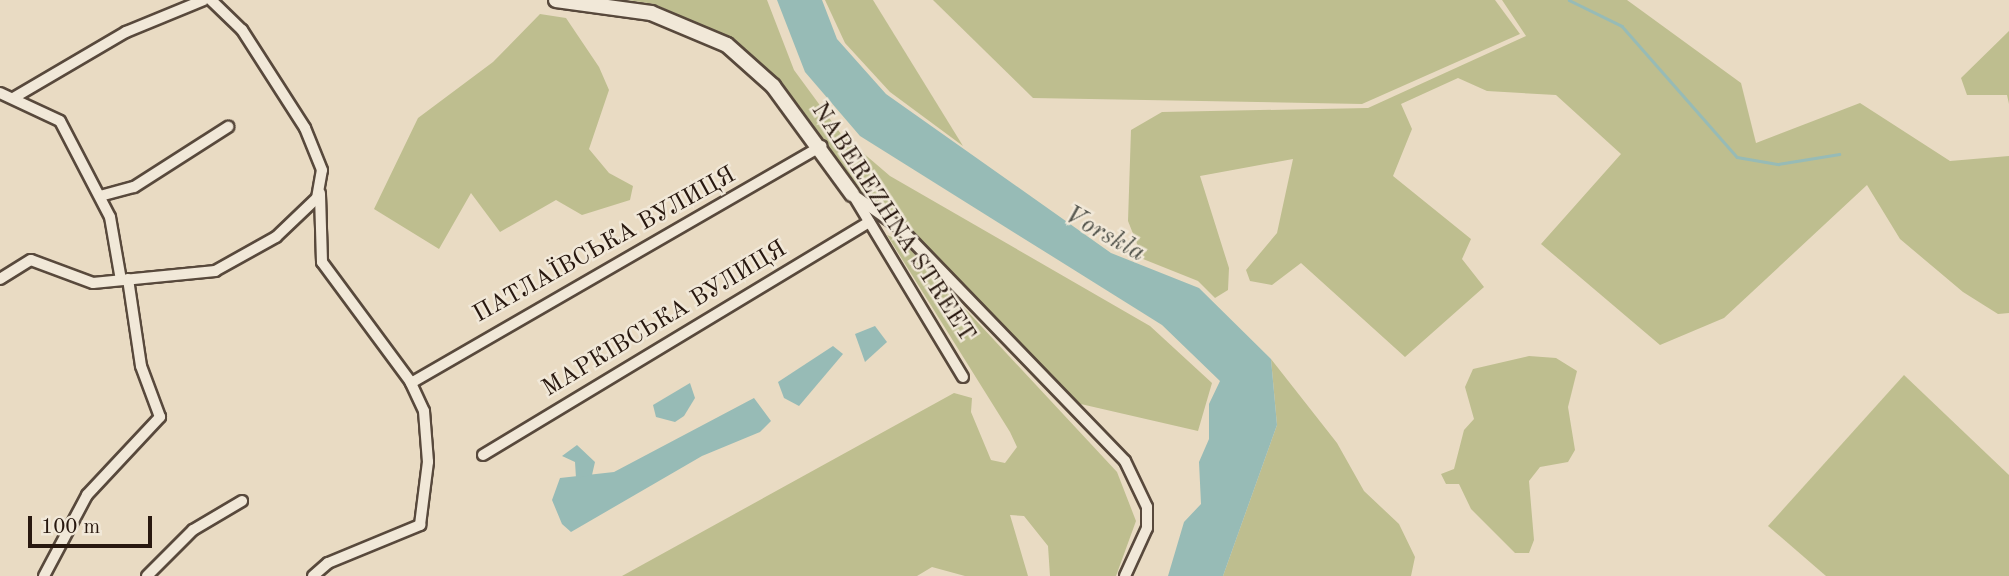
<!DOCTYPE html>
<meta charset="utf-8">
<style>
body{margin:0}
#map{position:relative;width:2009px;height:576px;overflow:hidden;background:#e9dbc3;font-family:"Old Standard TT",serif}
div>[style]{position:absolute}
[style*='--x']{left:calc(var(--x)*1px);top:calc(var(--y)*1px);width:calc(var(--w)*1px);rotate:calc(var(--a)*1deg)}
.green>*{inset:0;background:#bebe8f}
.water>*{inset:0;background:#97bbb6}
.stream>*{height:2.5px;margin:-1.25px;padding:0 1.25px;transform-origin:1.25px;border-radius:1.25px;background:#97bbb6}
.roads{filter:drop-shadow(2px 0 #58493c) drop-shadow(-2px 0 #58493c) drop-shadow(0 2px #58493c) drop-shadow(0 -2px #58493c)}
.street>*{height:10px;margin:-5px;padding:0 5px;transform-origin:5px;border-radius:5px;background:#f1e8d8}
.secondary>*{height:14px;margin:-7px;padding:0 7px;transform-origin:7px;border-radius:7px;background:#f1e8d8}
span{translate:-50% -50%;white-space:nowrap;text-align:center;line-height:1.15;-webkit-text-stroke:5px #f1e8d8;paint-order:stroke}
.street-label{font-size:24px;color:#28180f}
.water-label{font-size:26px;color:#4f5149;font-style:italic}
.scale{position:absolute;left:28px;top:516px;width:124px;height:32px;box-sizing:border-box;border:4px solid #28180f;border-top:0;padding-left:9px;font-size:21px;line-height:24px;white-space:nowrap;color:#28180f;-webkit-text-stroke:5px #f1e8d8;paint-order:stroke}
</style>
<div id="map">
<div class="green">
<i style="clip-path:polygon(628px 0,767px 0,794px 70px,841px 134px,890px 176px,1150px 326px,1212px 383px,1198px 431px,1072px 402px,903px 221px,854px 187px,760px 65px,725px 35px,654px 4px)"></i>
<i style="clip-path:polygon(825px 0,873px 0,963px 146px,890px 92px,845px 43px)"></i>
<i style="clip-path:polygon(933px 0,1495px 0,1520px 34px,1362px 104px,1033px 98px)"></i>
<i style="clip-path:polygon(1502px 0,1627px 0,1741px 83px,1756px 143px,1860px 103px,1950px 161px,2009px 156px,2009px 313px,1998px 314px,1963px 292px,1900px 239px,1867px 185px,1724px 318px,1660px 345px,1541px 244px,1621px 154px,1556px 95px,1487px 91px,1458px 78px,1401px 104px,1412px 129px,1393px 176px,1471px 239px,1462px 259px,1484px 287px,1405px 357px,1301px 263px,1272px 285px,1250px 281px,1246px 270px,1277px 233px,1293px 159px,1200px 176px,1229px 268px,1228px 290px,1215px 298px,1198px 281px,1143px 259px,1128px 221px,1131px 130px,1162px 112px,1368px 108px,1526px 36px)"></i>
<i style="clip-path:polygon(540px 14px,566px 18px,599px 67px,609px 90px,589px 149px,609px 173px,633px 186px,630px 200px,582px 215px,556px 200px,500px 232px,471px 193px,439px 249px,374px 209px,418px 118px,493px 62px)"></i>
<i style="clip-path:polygon(2009px 31px,2009px 104px,2007px 95px,1967px 95px,1961px 78px)"></i>
<i style="clip-path:polygon(887px 235px,902px 241px,1117px 472px,1136px 521px,1116px 576px,1050px 576px,1048px 546px,1024px 516px,1010px 515px,1028px 576px,965px 576px,932px 567px,917px 576px,622px 576px,954px 393px,972px 398px,971px 412px,991px 460px,1005px 463px,1017px 447px,1010px 432px)"></i>
<i style="clip-path:polygon(1529px 356px,1556px 358px,1577px 371px,1568px 407px,1575px 450px,1568px 462px,1540px 467px,1529px 481px,1534px 540px,1529px 553px,1515px 553px,1471px 509px,1459px 484px,1446px 484px,1441px 474px,1454px 469px,1464px 430px,1474px 419px,1465px 387px,1473px 369px)"></i>
<i style="clip-path:polygon(1271px 359px,1337px 443px,1364px 491px,1399px 524px,1415px 557px,1411px 576px,1223px 576px,1277px 425px)"></i>
<i style="clip-path:polygon(1904px 375px,2009px 475px,2009px 576px,1826px 576px,1768px 526px)"></i>
</div>
<div class="water">
<i style="clip-path:polygon(777px 0,822px 0,837px 39px,886px 94px,1111px 253px,1199px 288px,1271px 359px,1277px 425px,1223px 576px,1168px 576px,1184px 522px,1201px 504px,1199px 462px,1209px 439px,1209px 404px,1220px 381px,1162px 325px,860px 136px,805px 72px)"></i>
<i style="clip-path:polygon(875px 326px,887px 342px,865px 362px,855px 334px)"></i>
<i style="clip-path:polygon(833px 346px,843px 354px,799px 406px,784px 398px,778px 382px)"></i>
<i style="clip-path:polygon(690px 383px,695px 398px,684px 416px,675px 422px,656px 417px,653px 405px)"></i>
<i style="clip-path:polygon(754px 398px,771px 421px,760px 432px,702px 456px,571px 532px,562px 524px,552px 500px,560px 478px,614px 472px)"></i>
<i style="clip-path:polygon(577px 445px,595px 462px,592px 475px,576px 478px,575px 462px,562px 456px)"></i>
</div>
<div class="stream">
<i style="--x:1569;--y:0;--w:59;--a:26.1"></i>
<i style="--x:1622;--y:26;--w:174;--a:48.7"></i>
<i style="--x:1737;--y:157;--w:42;--a:9.7"></i>
<i style="--x:1778;--y:164;--w:62;--a:-9.3"></i>
</div>
<div class="roads">
<div class="street">
<i style="--x:0;--y:93;--w:66;--a:25"></i>
<i style="--x:60;--y:121;--w:108;--a:62.5"></i>
<i style="--x:110;--y:217;--w:64;--a:80.1"></i>
<i style="--x:15;--y:97;--w:129;--a:-30.4"></i>
<i style="--x:126;--y:32;--w:84;--a:-22.3"></i>
<i style="--x:852;--y:194;--w:59;--a:35.3"></i>
<i style="--x:900;--y:228;--w:324;--a:46"></i>
<i style="--x:1125;--y:461;--w:51;--a:64.4"></i>
<i style="--x:1147;--y:507;--w:21;--a:90"></i>
<i style="--x:1147;--y:528;--w:53;--a:114.6"></i>
<i style="--x:100;--y:196;--w:35;--a:-15"></i>
<i style="--x:134;--y:187;--w:112;--a:-32.6"></i>
<i style="--x:855;--y:198;--w:209;--a:58.9"></i>
<i style="--x:0;--y:279;--w:36;--a:-32"></i>
<i style="--x:31;--y:260;--w:66;--a:20.4"></i>
<i style="--x:93;--y:283;--w:123;--a:-5.6"></i>
<i style="--x:215;--y:271;--w:70;--a:-29.1"></i>
<i style="--x:276;--y:237;--w:57;--a:-43.6"></i>
<i style="--x:317;--y:198;--w:28;--a:-80"></i>
<i style="--x:322;--y:170;--w:45;--a:-112"></i>
<i style="--x:305;--y:128;--w:117;--a:-122.7"></i>
<i style="--x:242;--y:30;--w:43;--a:-135.9"></i>
<i style="--x:411;--y:383;--w:474;--a:-30"></i>
<i style="--x:483;--y:455;--w:451;--a:-31.1"></i>
<i style="--x:44;--y:576;--w:92;--a:-62"></i>
<i style="--x:87;--y:495;--w:107;--a:-46.9"></i>
<i style="--x:160;--y:417;--w:54;--a:-110.4"></i>
<i style="--x:141;--y:366;--w:88;--a:-98.5"></i>
<i style="--x:147;--y:576;--w:65;--a:-45"></i>
<i style="--x:193;--y:530;--w:57;--a:-30.6"></i>
<i style="--x:313;--y:576;--w:20;--a:-41"></i>
<i style="--x:328;--y:563;--w:100;--a:-22.4"></i>
<i style="--x:420;--y:525;--w:64;--a:-82.8"></i>
<i style="--x:428;--y:462;--w:51;--a:-94.5"></i>
<i style="--x:424;--y:411;--w:33;--a:-115"></i>
<i style="--x:410;--y:381;--w:148;--a:-126.5"></i>
<i style="--x:322;--y:262;--w:69;--a:-91.7"></i>
</div>
<div class="secondary">
<i style="--x:556;--y:0;--w:96;--a:7.8"></i>
<i style="--x:651;--y:13;--w:82;--a:22.8"></i>
<i style="--x:727;--y:45;--w:62;--a:41.7"></i>
<i style="--x:773;--y:86;--w:134;--a:53.8"></i>
</div>
</div>
<div class="street-label">
<span style="left:892px;top:223px;rotate:57deg">NABEREZHNA STREET</span>
<span style="left:605px;top:246px;rotate:-29deg">ПАТЛАЇВСЬКА ВУЛИЦЯ</span>
<span style="left:665px;top:320px;rotate:-31deg">МАРКІВСЬКА ВУЛИЦЯ</span>
</div>
<div class="water-label">
<span style="left:1104px;top:235px;rotate:29deg">Vorskla</span>
</div>
<div class="scale">100 m</div>
</div>
